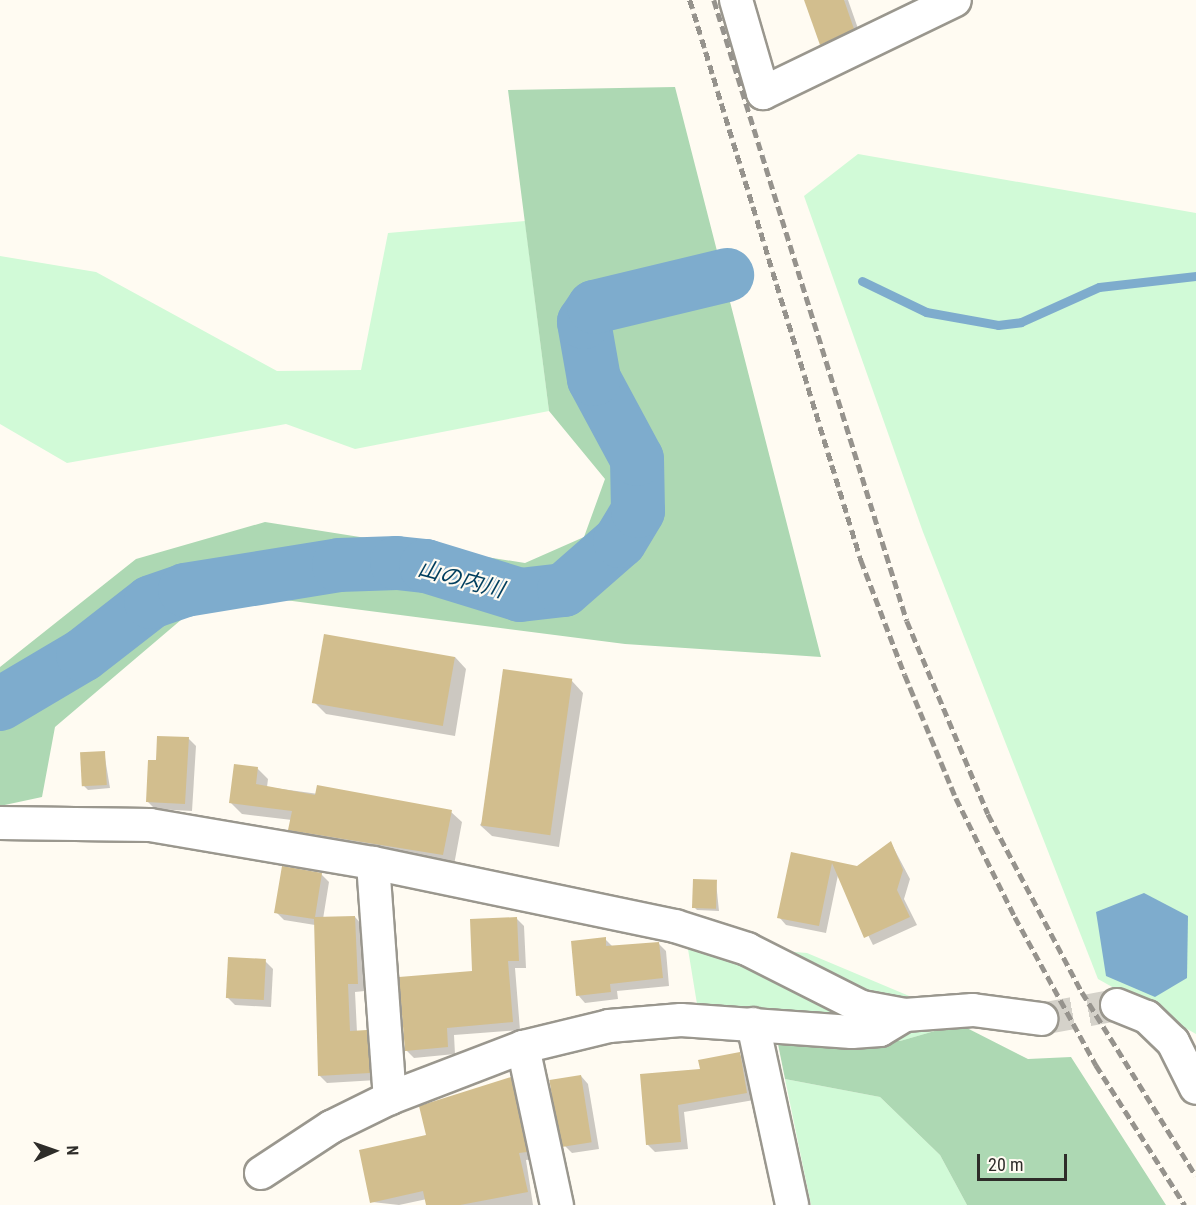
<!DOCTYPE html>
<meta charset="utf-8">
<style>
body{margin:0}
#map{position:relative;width:1196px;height:1205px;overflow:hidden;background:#fffbf2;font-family:"Roboto Condensed","Noto Sans JP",sans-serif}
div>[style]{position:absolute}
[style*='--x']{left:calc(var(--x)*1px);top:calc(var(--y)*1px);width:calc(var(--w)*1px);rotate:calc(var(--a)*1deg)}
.green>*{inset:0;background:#d1fad7}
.forest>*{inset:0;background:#add8b3}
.water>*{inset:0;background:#7eaccd}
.shadow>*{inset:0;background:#0003}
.stream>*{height:9px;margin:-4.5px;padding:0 4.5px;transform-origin:4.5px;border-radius:4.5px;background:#7eaccd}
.river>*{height:54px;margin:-27px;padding:0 27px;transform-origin:27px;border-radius:27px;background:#7eaccd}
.building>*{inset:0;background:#d2be8e;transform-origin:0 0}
.minor-tunnel>*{height:32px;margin-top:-16px;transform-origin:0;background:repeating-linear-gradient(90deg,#d5d2ca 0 32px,transparent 0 48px)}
.roads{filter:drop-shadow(2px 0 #9a978e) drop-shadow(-2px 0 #9a978e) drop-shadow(0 2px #9a978e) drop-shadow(0 -2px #9a978e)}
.minor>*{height:32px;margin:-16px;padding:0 16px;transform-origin:16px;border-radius:16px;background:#fff}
.rail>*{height:4.5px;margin-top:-2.25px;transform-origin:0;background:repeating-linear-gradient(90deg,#96938d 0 9px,transparent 0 13.5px)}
span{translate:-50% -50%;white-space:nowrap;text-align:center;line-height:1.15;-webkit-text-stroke:4.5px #fffbf2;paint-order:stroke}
.water-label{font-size:22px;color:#003e5e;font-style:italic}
.north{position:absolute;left:24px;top:1121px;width:60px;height:60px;-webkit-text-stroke:4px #fffbf2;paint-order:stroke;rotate:88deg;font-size:16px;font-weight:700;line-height:24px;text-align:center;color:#2e2c29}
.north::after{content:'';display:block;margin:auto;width:21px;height:27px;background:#2e2c29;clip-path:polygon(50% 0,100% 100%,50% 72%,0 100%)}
.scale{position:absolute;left:977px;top:1154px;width:90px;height:27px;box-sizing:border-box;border:3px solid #2e2c29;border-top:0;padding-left:8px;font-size:18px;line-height:21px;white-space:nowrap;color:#2e2c29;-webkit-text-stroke:4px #fffbf2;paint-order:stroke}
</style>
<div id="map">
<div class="green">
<i style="clip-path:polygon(858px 154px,1196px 213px,1196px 1034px,1098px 979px,923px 532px,804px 196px)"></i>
<i style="clip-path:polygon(525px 221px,549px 411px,355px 449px,286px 424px,67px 463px,0 424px,0 256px,96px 272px,277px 371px,361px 370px,388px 233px)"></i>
<i style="clip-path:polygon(687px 943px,807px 953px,933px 1006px,959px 1024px,900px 1041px,776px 1034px,769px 1015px,697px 1004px)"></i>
<i style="clip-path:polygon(785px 1079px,880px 1097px,940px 1155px,967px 1205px,811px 1205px)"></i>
</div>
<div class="forest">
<i style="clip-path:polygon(675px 87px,821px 657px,625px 644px,215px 591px,55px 727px,42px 797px,0 806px,0 667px,136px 559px,265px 522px,525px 563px,584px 537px,605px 479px,549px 411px,508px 90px)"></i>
<i style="clip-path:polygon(959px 1024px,1028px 1059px,1071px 1057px,1166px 1205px,967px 1205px,940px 1155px,880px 1097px,785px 1079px,776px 1034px,900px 1041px)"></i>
</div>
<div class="water">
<i style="clip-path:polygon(1144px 893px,1188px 916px,1187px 978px,1155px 997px,1106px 976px,1096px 912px)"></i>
</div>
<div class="shadow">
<i style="clip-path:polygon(848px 0,861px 37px,829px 52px,806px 1px)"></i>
<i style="clip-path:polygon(455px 657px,466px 669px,455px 736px,326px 714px,314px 702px)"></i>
<i style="clip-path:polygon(572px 681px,583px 693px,559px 847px,492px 836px,480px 825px)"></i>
<i style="clip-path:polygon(188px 738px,196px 746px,192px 811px,155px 809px,148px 802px,157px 761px)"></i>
<i style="clip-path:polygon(104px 752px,110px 788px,88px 790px,84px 786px)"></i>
<i style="clip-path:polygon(257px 768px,268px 779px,267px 787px,451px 812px,462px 822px,454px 865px,301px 840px,290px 830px,292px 820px,242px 814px,231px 803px)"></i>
<i style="clip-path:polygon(891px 843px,910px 879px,904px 899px,917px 925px,873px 945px,838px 875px,826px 933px,786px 925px,779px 917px,792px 854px,857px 867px)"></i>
<i style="clip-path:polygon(321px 874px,329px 882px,323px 919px,355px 917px,362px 925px,365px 991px,355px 992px,357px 1032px,374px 1039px,377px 1080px,327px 1083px,320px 1076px,315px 925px,284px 920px,276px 912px)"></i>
<i style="clip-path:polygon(716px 882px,719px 911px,697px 910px,694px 907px)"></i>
<i style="clip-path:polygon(516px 918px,524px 926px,526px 968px,515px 968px,520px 1030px,454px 1035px,455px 1054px,414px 1058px,406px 1050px)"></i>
<i style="clip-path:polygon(605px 939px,613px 947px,659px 944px,666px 951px,669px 986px,617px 991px,618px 999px,585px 1003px,578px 995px)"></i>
<i style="clip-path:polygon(265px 961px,273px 969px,271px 1007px,235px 1005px,228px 998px)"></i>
<i style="clip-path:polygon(739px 1054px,747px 1062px,754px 1100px,684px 1112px,688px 1149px,655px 1152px,647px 1144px,701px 1071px)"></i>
<i style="clip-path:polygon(581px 1076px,588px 1084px,599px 1149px,572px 1153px,564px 1145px)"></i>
<i style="clip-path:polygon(511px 1079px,518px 1087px,534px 1159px,526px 1160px,533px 1205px,429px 1205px,427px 1199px,399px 1205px,372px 1202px,427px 1137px)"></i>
</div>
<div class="stream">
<i style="--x:862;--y:281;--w:71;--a:25.8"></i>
<i style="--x:926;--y:312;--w:73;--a:10.2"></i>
<i style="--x:998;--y:325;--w:23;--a:-7"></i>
<i style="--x:1021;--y:322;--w:85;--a:-24.2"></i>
<i style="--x:1099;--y:287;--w:98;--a:-6.5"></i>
</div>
<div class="river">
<i style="--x:0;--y:704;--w:96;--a:-30.6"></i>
<i style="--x:83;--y:655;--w:86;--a:-37.9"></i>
<i style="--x:151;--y:602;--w:36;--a:-19"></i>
<i style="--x:185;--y:590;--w:156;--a:-9.2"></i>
<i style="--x:339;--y:565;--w:58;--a:-2"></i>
<i style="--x:397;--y:563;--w:29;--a:6"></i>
<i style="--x:426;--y:566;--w:98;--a:17.1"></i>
<i style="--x:520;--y:595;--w:44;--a:-6.5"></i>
<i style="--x:564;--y:590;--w:74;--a:-41.2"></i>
<i style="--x:620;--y:541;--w:35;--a:-59"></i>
<i style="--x:638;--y:511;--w:52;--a:-91.1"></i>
<i style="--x:637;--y:459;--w:91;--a:-118.3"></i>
<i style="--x:594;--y:379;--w:58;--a:-100"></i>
<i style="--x:584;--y:322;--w:18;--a:-56"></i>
<i style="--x:594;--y:307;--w:137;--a:-13.5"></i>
</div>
<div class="building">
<i style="clip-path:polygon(804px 0,844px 0,854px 29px,820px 45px)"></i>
<i style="left:324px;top:634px;width:133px;height:70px;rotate:10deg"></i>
<i style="left:503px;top:669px;width:70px;height:158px;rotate:8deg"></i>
<i style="clip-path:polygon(157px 736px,189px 737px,185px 804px,146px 802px,148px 760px,156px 760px)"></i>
<i style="left:105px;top:751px;width:34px;height:25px;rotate:87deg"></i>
<i style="clip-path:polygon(234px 764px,258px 767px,256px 784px,315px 795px,317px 785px,452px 810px,443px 855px,288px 830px,292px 811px,229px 803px)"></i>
<i style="clip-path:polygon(891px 841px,903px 870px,897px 890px,910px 917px,864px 938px,832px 863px,819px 926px,777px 918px,791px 852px,857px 866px)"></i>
<i style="clip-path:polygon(282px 866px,322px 873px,315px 917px,355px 916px,358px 984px,348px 984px,350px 1031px,367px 1030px,370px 1073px,318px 1076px,314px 919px,274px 913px)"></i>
<i style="left:693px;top:879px;width:24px;height:29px;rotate:2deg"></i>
<i style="clip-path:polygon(517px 917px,519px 961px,508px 961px,513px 1022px,447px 1028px,448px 1047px,405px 1051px,399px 977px,472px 971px,470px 919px)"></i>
<i style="clip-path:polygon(606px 937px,606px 946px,659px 942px,663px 978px,610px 984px,611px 992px,576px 996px,571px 941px)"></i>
<i style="left:228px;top:957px;width:38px;height:41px;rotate:3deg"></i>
<i style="clip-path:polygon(740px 1052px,747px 1093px,678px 1105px,681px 1142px,646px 1145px,640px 1074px,700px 1069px,698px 1060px)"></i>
<i style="left:581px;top:1075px;width:68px;height:32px;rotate:81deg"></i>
<i style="clip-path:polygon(511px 1077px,527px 1152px,519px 1153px,528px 1192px,460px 1205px,426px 1205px,423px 1191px,370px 1203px,359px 1150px,426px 1135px,419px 1106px)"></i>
</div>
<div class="minor-tunnel">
<i style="--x:1041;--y:1019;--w:77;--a:-10.4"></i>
</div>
<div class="roads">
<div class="minor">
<i style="--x:736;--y:0;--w:97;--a:73.8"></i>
<i style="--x:763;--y:93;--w:213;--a:-25.8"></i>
<i style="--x:0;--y:823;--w:150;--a:0.8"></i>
<i style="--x:150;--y:825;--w:226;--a:9.7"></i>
<i style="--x:373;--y:863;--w:309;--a:11.8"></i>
<i style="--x:675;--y:926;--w:76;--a:17.7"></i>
<i style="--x:747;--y:949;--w:129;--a:26.8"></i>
<i style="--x:862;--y:1007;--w:44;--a:10.5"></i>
<i style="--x:905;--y:1015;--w:68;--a:-4.2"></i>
<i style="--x:973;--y:1010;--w:69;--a:7.5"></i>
<i style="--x:373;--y:863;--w:236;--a:85.9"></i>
<i style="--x:1117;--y:1005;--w:32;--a:22"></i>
<i style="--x:1147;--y:1017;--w:36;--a:44"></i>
<i style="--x:1173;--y:1042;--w:51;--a:63.4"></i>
<i style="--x:753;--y:1024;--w:185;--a:77.8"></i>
<i style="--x:523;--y:1047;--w:162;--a:77.9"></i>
<i style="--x:261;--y:1173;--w:84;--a:-33.3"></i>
<i style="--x:331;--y:1127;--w:66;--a:-26.2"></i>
<i style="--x:390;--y:1098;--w:142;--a:-21"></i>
<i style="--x:523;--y:1047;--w:89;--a:-13.7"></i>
<i style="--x:609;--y:1026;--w:72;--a:-4.8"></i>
<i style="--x:681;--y:1020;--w:171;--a:4"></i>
<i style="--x:852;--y:1032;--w:28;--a:-4"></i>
<i style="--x:880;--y:1030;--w:29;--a:-31"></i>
</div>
</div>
<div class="rail">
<i style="--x:690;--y:0;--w:586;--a:73.02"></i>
<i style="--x:861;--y:560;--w:123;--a:69.1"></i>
<i style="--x:905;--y:675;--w:133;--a:67.5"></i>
<i style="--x:956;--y:798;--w:133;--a:63.6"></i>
<i style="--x:1015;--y:917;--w:169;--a:61.3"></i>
<i style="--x:1096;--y:1065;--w:166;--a:57.6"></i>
<i style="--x:714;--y:0;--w:650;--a:72.74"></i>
<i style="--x:907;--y:621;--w:209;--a:67.2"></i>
<i style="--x:988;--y:814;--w:201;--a:62.2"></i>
<i style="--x:1082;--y:992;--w:216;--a:58.2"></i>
</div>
<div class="water-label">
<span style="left:461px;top:579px;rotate:15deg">山の内川</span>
</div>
<div class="north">N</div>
<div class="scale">20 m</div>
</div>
